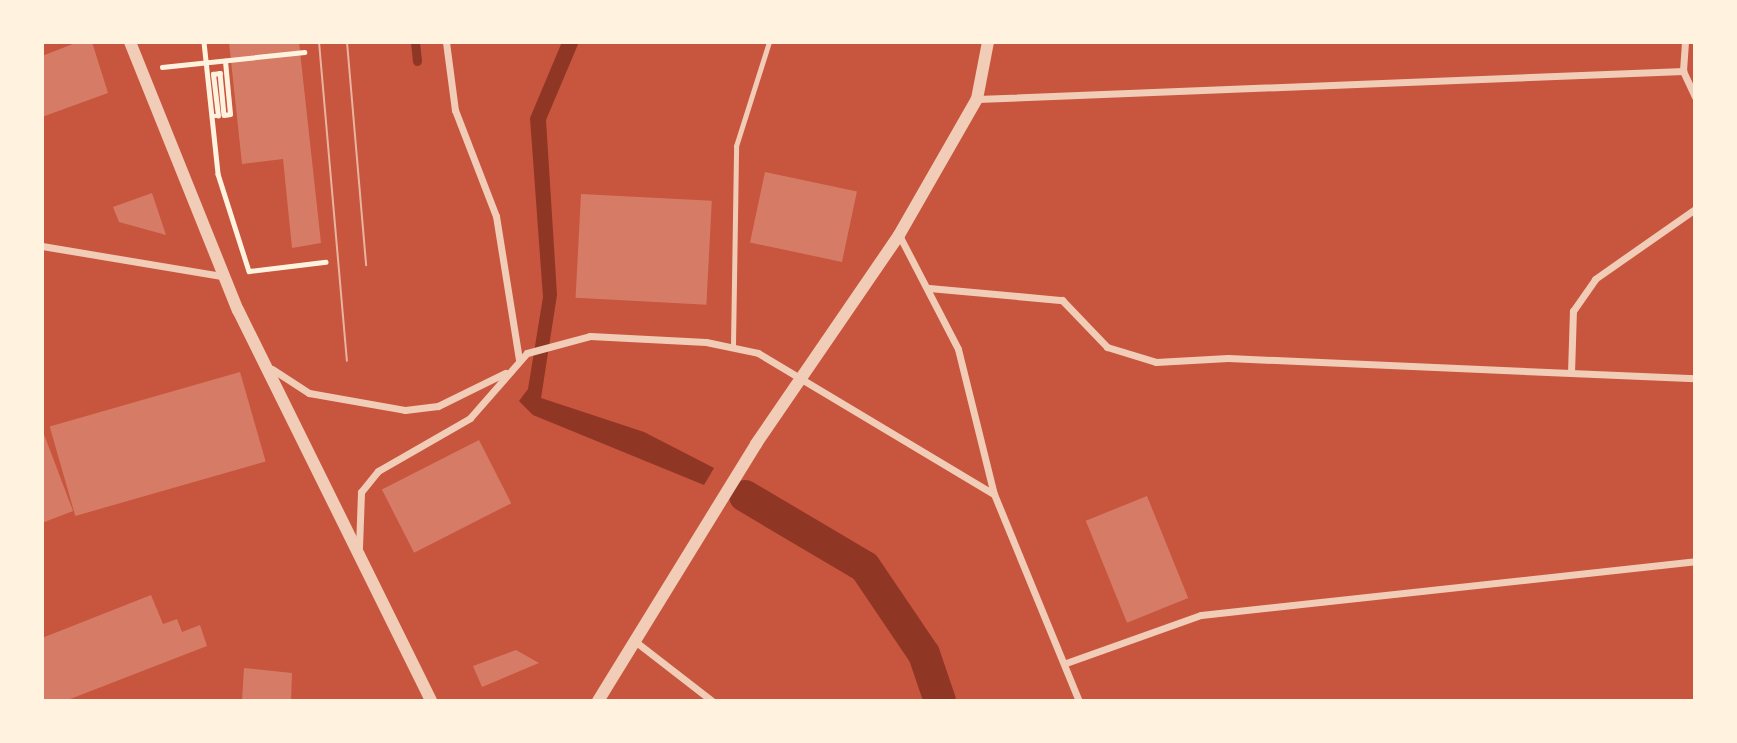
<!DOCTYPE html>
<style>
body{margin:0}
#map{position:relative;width:1737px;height:743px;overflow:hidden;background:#c8553d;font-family:Overpass,sans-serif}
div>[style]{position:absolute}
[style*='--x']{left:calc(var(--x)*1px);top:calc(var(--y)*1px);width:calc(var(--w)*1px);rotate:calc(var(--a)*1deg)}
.water>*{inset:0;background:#8f3625}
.stream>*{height:9px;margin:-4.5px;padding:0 4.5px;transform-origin:4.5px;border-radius:4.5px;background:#8f3625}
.canal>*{height:32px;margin:-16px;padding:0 16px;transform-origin:16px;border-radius:16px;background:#8f3625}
.building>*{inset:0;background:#d67c66;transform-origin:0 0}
.path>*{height:4.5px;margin:-2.25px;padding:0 2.25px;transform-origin:2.25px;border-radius:2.25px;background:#fff3e0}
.service>*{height:5px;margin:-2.5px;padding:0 2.5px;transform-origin:2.5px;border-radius:2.5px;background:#f1ccb7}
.minor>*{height:7px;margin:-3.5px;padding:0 3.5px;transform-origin:3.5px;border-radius:3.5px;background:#f1ccb7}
.tertiary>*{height:12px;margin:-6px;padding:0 6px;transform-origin:6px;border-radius:6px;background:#f1ccb7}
.tram>*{height:2px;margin:-1px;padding:0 1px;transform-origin:1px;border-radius:1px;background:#e9b49f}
span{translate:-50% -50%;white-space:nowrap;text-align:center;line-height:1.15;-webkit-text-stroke:7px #fff3e0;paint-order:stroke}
.frame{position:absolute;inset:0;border:44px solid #fff3e0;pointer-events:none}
</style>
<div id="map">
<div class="water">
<i style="clip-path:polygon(562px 42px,579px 42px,546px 120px,557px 295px,541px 398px,644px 432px,714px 468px,704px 485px,533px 415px,519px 401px,528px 389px,543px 297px,530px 118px)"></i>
</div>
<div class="stream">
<i style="--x:415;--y:42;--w:19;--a:84"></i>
</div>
<div class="canal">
<i style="--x:745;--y:496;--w:139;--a:30.6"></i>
<i style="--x:865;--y:567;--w:105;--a:55.9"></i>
<i style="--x:924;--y:654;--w:50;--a:71.2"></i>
</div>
<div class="building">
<i style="clip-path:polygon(78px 42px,92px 42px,108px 93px,42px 117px,42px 56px)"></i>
<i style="clip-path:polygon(229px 42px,299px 42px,321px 243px,292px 248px,283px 159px,242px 164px)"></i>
<i style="left:765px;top:172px;width:94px;height:72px;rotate:12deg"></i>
<i style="clip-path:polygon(152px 193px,166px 235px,119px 222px,113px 207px)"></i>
<i style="left:581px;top:194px;width:131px;height:104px;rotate:3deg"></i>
<i style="left:240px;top:372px;width:93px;height:198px;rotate:74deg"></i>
<i style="clip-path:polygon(42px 429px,73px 511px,42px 523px)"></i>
<i style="left:479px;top:440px;width:71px;height:109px;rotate:63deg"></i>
<i style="left:1147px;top:496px;width:110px;height:66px;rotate:68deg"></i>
<i style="clip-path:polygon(151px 595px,163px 624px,177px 619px,182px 632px,200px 625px,207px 646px,65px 701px,42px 701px,42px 638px)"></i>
<i style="clip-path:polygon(516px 650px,539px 663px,482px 687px,473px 666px)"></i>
<i style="clip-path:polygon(244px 668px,292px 673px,291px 701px,242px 701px)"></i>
</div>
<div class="path">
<i style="--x:204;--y:42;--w:133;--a:83.9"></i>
<i style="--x:218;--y:174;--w:102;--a:72.3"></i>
<i style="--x:249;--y:271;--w:77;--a:-6.8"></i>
<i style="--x:162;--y:67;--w:143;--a:-6"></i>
<i style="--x:212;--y:116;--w:6;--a:0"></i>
<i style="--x:218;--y:116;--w:42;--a:-96.8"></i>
<i style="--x:213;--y:74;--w:7;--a:-8"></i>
<i style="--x:220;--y:73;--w:42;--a:84.6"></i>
<i style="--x:224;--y:115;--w:6;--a:-9"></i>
<i style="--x:230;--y:114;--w:53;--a:-95.4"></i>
</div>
<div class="service">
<i style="--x:733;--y:345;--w:199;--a:-89.1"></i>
<i style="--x:736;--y:146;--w:109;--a:-72.4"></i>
</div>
<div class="minor">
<i style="--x:446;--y:42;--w:69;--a:82.5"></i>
<i style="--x:455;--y:110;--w:114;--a:68.9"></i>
<i style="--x:496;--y:216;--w:146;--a:80.9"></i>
<i style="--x:1685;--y:42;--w:29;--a:94"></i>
<i style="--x:1683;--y:71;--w:29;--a:65"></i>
<i style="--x:977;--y:99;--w:707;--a:-2.27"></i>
<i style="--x:899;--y:235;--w:128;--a:62.6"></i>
<i style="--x:958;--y:349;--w:149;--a:76.1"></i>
<i style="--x:994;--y:494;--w:224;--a:67.7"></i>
<i style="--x:42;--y:246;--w:182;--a:9.5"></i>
<i style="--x:929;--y:288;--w:134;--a:5.2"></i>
<i style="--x:1062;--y:300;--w:65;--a:46.2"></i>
<i style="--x:1107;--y:347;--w:51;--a:17"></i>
<i style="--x:1156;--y:362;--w:72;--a:-3.2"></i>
<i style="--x:1228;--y:358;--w:467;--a:2.5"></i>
<i style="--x:272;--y:369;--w:44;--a:33"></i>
<i style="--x:309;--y:393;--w:97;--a:10"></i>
<i style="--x:405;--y:410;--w:33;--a:-7"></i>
<i style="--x:438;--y:406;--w:75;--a:-26.2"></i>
<i style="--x:1571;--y:373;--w:62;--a:-88.2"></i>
<i style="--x:1573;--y:311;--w:39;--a:-55"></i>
<i style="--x:1595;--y:279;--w:122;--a:-35"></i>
<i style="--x:359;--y:547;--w:55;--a:-87.9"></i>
<i style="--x:361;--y:492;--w:27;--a:-51"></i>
<i style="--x:378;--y:471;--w:106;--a:-29.9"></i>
<i style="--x:470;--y:418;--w:86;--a:-48.8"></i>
<i style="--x:527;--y:353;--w:65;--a:-15.1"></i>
<i style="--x:590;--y:336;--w:116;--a:3"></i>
<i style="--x:706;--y:342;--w:53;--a:11.9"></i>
<i style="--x:758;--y:353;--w:275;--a:30.9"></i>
<i style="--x:636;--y:642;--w:96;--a:37.8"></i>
<i style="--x:1066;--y:663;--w:143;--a:-19.6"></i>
<i style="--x:1201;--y:615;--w:497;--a:-6.2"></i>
</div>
<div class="tertiary">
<i style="--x:130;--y:42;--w:289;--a:68.1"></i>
<i style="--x:238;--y:310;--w:436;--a:63.7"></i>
<i style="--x:598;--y:701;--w:302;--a:-58.4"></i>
<i style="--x:756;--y:444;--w:253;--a:-55.6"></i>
<i style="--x:899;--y:235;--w:157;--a:-60.2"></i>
<i style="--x:977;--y:99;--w:58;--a:-79.1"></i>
</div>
<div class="tram">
<i style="--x:319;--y:42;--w:320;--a:85"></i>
<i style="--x:347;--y:42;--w:224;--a:85.1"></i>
</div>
<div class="frame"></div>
</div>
